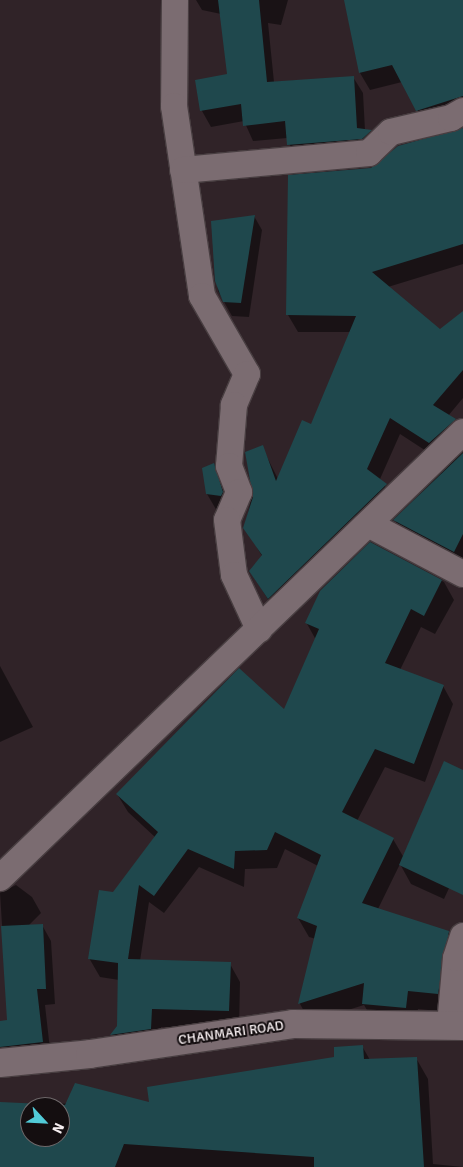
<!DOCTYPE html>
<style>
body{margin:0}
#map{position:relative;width:463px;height:1167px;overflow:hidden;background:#302328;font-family:Signika,sans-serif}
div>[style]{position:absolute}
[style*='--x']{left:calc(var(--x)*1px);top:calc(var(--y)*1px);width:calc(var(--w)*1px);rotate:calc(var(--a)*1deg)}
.shadow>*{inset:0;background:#0007}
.building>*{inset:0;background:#1f484d}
.roads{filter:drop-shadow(1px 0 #483e41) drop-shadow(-1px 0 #483e41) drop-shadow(0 1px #483e41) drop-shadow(0 -1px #483e41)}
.street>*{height:26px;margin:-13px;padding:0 13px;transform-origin:13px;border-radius:13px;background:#7b6c71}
.secondary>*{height:28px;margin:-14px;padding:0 14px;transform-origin:14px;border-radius:14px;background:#7b6c71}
span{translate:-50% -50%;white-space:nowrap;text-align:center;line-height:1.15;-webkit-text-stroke:4px #140e10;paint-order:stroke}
.street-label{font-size:14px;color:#f6eef0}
.north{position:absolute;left:20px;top:1097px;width:50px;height:50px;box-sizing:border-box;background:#140e10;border:1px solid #6e686a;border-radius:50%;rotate:115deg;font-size:14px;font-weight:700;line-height:20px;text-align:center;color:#f6eef0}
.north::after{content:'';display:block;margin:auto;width:18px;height:22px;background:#52cbd8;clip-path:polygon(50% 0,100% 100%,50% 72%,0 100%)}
</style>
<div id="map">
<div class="shadow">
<i style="clip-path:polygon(196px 0,288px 0,281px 25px,268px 23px,274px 82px,353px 77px,363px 93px,365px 130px,371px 131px,380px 146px,297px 161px,287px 138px,253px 141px,244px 121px,211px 127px,202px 111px,196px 81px,228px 75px,221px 14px,202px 10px)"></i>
<i style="clip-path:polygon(346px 0,463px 0,463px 116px,427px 127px,402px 82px,370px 90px,360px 73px)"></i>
<i style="clip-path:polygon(463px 130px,463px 264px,388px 287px,440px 330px,463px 313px,463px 398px,448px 416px,463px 435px,440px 460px,400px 434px,380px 479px,396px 502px,278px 615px,250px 571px,262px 556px,245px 528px,262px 447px,278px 479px,312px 426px,350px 332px,298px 332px,288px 315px,371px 169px)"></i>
<i style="clip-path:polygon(254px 216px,262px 230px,249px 317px,232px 316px,218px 291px,213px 222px)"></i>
<i style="clip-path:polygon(463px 450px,463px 568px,404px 537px,395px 520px)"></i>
<i style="clip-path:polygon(214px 465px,223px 481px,230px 513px,217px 511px,207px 494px)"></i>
<i style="clip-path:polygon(371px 544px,444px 582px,454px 600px,435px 634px,421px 627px,400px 670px,443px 686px,453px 704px,425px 782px,385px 767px,357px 821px,393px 839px,404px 858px,463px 771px,463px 858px,444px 899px,411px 884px,400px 864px,378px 909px,448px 932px,459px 950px,448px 1012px,418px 1009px,416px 1026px,374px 1022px,364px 1005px,310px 1022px,300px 1004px,316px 939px,309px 937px,298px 918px,318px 866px,285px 849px,277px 868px,245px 869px,244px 887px,199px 867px,164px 913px,149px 902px,140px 961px,230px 964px,240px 982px,239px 1029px,161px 1027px,161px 1047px,122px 1053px,112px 1035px,118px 1026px,119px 980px,100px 977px,89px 958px,114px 894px,156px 838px,128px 812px,117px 794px,285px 711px,316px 640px,306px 622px)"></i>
<i style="clip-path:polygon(0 666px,33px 727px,0 742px)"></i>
<i style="clip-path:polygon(16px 885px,32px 897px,41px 913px,28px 926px,42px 925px,51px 941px,55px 1004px,45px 1005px,51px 1058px,0 1064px,0 1022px,8px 1021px,0 893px)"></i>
<i style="clip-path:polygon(evenodd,362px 1046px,370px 1060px,416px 1058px,428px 1079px,433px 1164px,463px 1167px,0 1167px,0 1104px,151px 1103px,336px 1058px,362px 1046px,30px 1107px,60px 1107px,60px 1137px,30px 1137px,30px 1107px)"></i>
</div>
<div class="building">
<i style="clip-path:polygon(218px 0,259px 0,267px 82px,354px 76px,357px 128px,372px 130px,362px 139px,287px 145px,285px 121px,243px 126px,241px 104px,200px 111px,195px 80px,227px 74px)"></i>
<i style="clip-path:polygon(344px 0,463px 0,463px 96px,416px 111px,392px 65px,359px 73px)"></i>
<i style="clip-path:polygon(463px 128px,463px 244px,372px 272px,440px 329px,463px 311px,463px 370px,433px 405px,456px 419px,429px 443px,390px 418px,367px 469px,387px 484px,268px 599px,249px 571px,262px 555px,243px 528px,253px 497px,245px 452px,263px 445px,276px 481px,302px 420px,311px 424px,356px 316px,286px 315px,288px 175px,371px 168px,398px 146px)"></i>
<i style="clip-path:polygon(255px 215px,241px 303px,223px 302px,215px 281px,211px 221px)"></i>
<i style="clip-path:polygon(463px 453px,463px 534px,454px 552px,393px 520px)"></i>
<i style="clip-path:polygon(214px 463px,223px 492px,221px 496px,206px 494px,202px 468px)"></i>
<i style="clip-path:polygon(370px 542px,442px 580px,424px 616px,411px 609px,385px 663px,444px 685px,414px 764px,375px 749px,342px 812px,394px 838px,362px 903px,449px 931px,438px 994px,408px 991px,406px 1008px,362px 1004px,364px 983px,298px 1004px,317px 926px,297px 918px,321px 855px,275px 832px,267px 850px,235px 851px,234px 869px,188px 849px,154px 896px,139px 885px,128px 959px,231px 962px,229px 1011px,152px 1009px,151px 1029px,110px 1035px,117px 1026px,118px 963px,88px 959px,99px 890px,113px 892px,158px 832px,116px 794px,239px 668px,284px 709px,319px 629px,305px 623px,320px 591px)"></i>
<i style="clip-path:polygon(444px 761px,463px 770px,463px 895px,399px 865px)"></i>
<i style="clip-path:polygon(43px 924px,46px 989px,37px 989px,43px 1042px,0 1047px,0 1021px,7px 1020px,1px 926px)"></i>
<i style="clip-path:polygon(evenodd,363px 1045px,364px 1059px,417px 1057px,424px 1167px,314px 1167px,314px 1157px,124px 1144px,115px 1167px,0 1167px,0 1102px,65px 1105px,75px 1083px,149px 1102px,147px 1087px,334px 1057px,334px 1047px,363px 1045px,30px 1107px,60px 1107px,60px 1137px,30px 1137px,30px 1107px)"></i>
</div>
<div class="roads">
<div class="street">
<i style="--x:175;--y:0;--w:106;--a:90.5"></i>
<i style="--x:174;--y:106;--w:192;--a:81.6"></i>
<i style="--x:202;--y:296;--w:90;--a:60"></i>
<i style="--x:247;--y:374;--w:34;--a:113"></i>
<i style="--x:234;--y:405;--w:61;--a:94.7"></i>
<i style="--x:229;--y:466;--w:28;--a:69"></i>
<i style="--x:239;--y:492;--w:30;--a:113"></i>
<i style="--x:227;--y:520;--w:55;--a:82.7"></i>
<i style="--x:234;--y:575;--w:60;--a:65.2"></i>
<i style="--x:183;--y:170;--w:187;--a:-5.2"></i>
<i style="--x:369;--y:153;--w:30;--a:-44"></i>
<i style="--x:391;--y:132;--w:62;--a:-13.1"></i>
<i style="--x:451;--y:118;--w:14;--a:-30"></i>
<i style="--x:370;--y:525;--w:105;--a:27.8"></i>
<i style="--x:0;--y:878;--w:643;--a:-43.93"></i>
<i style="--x:450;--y:1025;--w:67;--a:-84.9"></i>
<i style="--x:456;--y:958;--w:23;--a:-72"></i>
</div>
<div class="secondary">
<i style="--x:0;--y:1063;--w:90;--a:-5.7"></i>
<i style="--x:90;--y:1054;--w:205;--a:-8.4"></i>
<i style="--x:293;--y:1024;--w:170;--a:0.7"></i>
</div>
</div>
<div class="street-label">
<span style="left:231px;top:1033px;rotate:-8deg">CHANMARI ROAD</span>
</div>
<div class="north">N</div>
</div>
